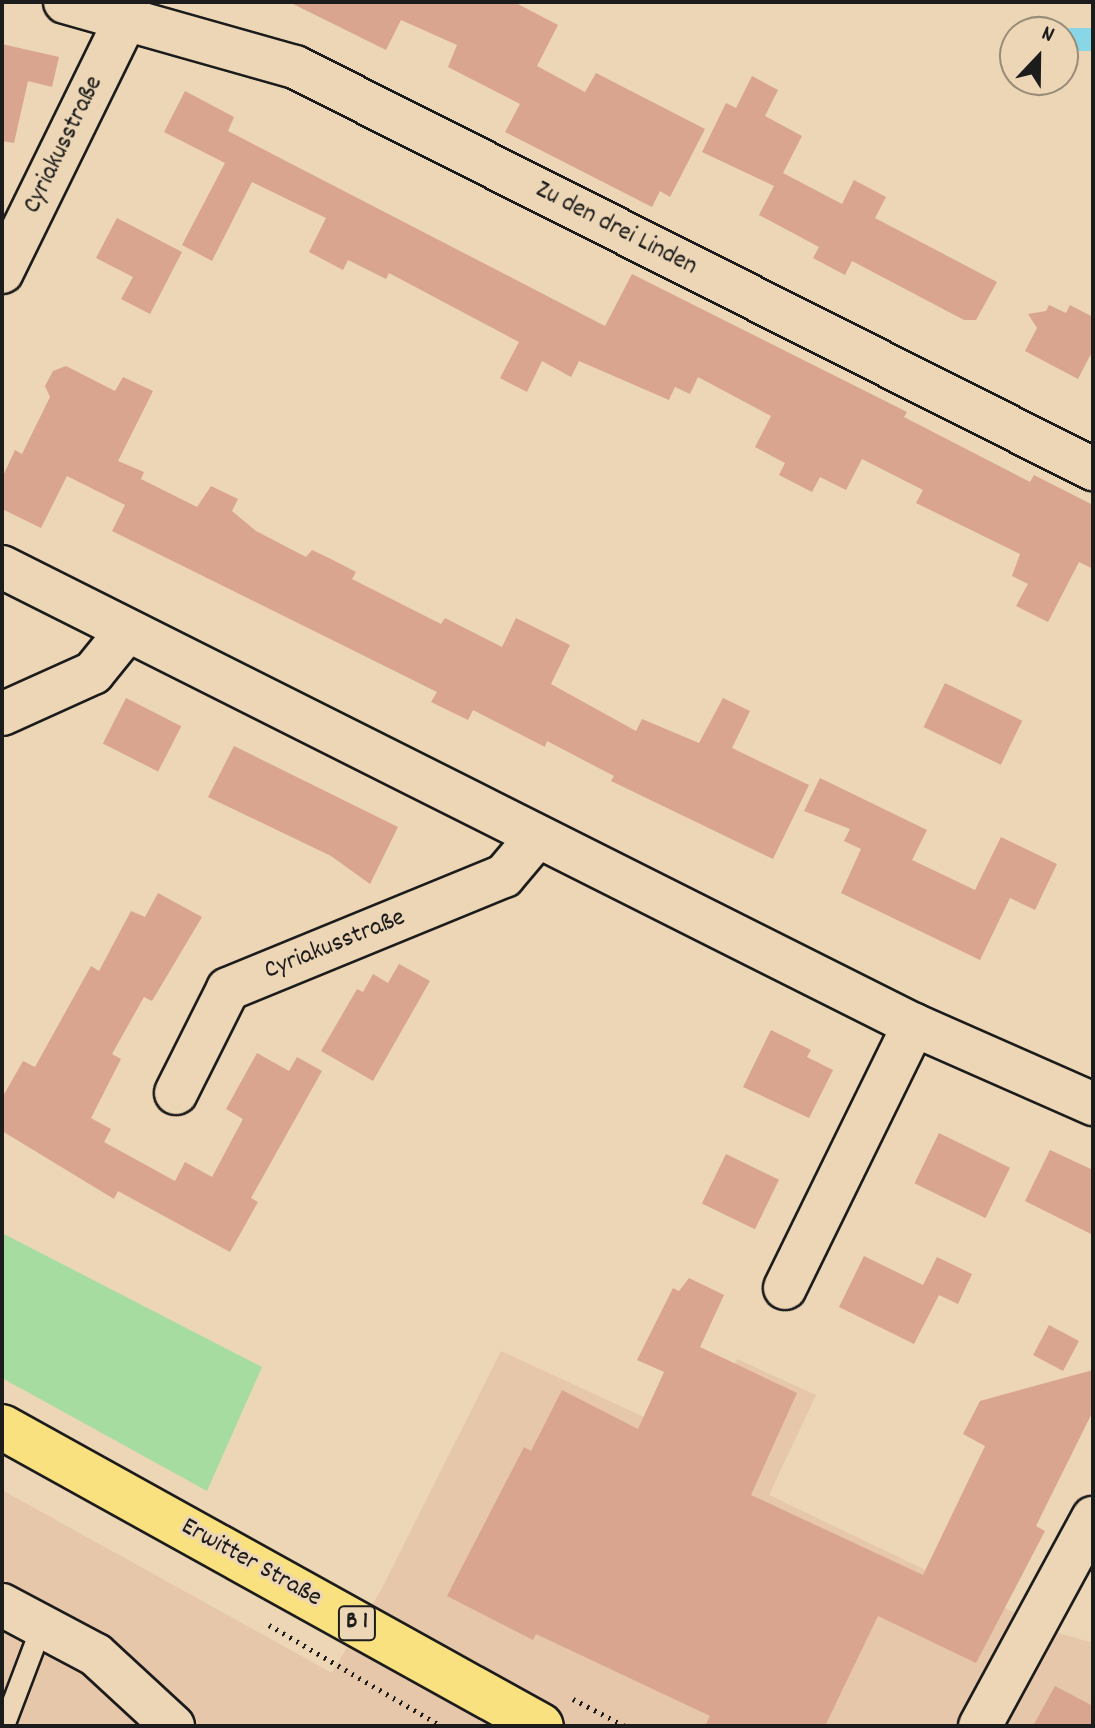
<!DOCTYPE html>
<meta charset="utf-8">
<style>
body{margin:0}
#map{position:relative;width:1095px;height:1728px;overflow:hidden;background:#ecd6b5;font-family:Dekko,sans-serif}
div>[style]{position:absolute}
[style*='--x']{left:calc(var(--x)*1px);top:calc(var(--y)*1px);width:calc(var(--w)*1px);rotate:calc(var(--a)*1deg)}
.built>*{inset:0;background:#e6c7aa}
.green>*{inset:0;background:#a6dca0}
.water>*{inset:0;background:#88d6e6;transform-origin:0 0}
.building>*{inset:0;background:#d9a58f;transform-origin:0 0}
.path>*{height:5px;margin-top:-2.5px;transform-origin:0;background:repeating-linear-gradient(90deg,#1c1c1c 0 2px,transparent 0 8px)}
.roads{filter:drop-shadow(2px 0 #1c1c1c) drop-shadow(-2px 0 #1c1c1c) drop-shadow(0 2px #1c1c1c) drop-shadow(0 -2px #1c1c1c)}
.lane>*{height:20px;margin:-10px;padding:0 10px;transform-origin:10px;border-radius:10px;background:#ecd6b5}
.street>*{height:42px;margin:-21px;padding:0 21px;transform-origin:21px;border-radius:21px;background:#ecd6b5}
.primary>*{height:44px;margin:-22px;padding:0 22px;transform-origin:22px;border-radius:22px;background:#fae180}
span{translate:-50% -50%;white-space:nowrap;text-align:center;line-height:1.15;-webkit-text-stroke:6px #ecd6b5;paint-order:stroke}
.shield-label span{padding:2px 6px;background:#ecd6b5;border:2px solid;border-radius:6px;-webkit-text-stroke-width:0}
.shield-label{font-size:24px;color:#1c1c1c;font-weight:700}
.street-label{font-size:26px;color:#1c1c1c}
.frame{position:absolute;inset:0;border:4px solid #1c1c1c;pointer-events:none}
.north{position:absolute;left:999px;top:16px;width:80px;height:80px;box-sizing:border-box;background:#ecd6b5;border:2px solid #998c78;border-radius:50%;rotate:22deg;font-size:22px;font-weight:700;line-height:32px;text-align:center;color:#1c1c1c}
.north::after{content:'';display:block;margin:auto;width:28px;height:36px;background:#1c1c1c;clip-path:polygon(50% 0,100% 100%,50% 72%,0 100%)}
</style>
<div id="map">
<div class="built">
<i style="clip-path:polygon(501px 1351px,696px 1441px,737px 1359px,816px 1395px,769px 1495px,1055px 1632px,1093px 1643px,1093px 1726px,2px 1726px,2px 1490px,332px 1673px,381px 1590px)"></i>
</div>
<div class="green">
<i style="clip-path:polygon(2px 1233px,262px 1367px,207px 1491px,2px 1378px)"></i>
</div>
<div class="water">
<i style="left:1093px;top:28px;width:23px;height:33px;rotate:90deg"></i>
</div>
<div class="building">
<i style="clip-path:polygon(289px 2px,514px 2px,558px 25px,537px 66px,585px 92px,596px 73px,705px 129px,670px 197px,660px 191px,652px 207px,505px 132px,520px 104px,448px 67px,457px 45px,401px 20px,386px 50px)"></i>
<i style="clip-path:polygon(2px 44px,59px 57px,52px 87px,28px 81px,14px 143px,2px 141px)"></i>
<i style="clip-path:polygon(752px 76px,778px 90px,765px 116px,802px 136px,783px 173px,842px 204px,854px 180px,886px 197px,875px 218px,997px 282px,976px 320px,964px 320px,852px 261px,845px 275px,813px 258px,819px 247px,759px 215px,774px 186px,702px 152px,726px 103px,736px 108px)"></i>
<i style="clip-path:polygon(185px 91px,234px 117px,228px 131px,605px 326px,632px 274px,907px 412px,904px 417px,1030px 482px,1034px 475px,1093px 505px,1093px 569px,1079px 562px,1048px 622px,1016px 606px,1028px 584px,1012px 576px,1020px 554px,916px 503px,923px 490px,862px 459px,846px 490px,820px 477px,812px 492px,779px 475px,785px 463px,755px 447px,771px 416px,698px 377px,690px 394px,675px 387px,669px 400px,579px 361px,571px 377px,542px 361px,527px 392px,500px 378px,519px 342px,389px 273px,386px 279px,348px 260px,343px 270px,309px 252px,326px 218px,252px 182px,212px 261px,182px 245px,225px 163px,164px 132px)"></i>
<i style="clip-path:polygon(117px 218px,182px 252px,150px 314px,121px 299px,133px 277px,96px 258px)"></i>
<i style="clip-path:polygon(1049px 305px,1066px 313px,1070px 305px,1093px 317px,1093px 350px,1078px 379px,1025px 351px,1037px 328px,1028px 314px,1046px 311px)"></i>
<i style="clip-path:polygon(66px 366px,115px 391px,123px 377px,153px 391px,118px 461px,144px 472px,141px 479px,197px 507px,211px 486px,238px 499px,232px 511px,256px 531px,306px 557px,312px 550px,331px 559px,356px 572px,352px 579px,441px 624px,445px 618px,502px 647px,516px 618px,570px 645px,551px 684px,636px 731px,642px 719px,699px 743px,723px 698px,750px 711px,732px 748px,809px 785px,773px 859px,611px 781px,614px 776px,547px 741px,545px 747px,473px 710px,468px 720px,431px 702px,437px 692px,112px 531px,125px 505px,67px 476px,41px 528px,2px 509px,2px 478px,15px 450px,22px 454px,50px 397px,45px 386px,53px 371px)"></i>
<i style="left:945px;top:683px;width:86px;height:49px;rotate:26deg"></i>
<i style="left:126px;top:698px;width:62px;height:51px;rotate:27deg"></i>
<i style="clip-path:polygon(234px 746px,398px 827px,370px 884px,331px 856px,208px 797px)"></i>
<i style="clip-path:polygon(820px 778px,927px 830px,912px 860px,975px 890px,1001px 837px,1057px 864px,1035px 910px,1010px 898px,980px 960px,841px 893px,861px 849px,844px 841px,850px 829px,804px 811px)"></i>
<i style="clip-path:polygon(158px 893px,202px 917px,152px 1001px,144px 997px,112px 1054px,121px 1059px,91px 1118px,111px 1129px,104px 1142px,175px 1181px,185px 1162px,212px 1177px,243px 1119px,226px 1109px,257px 1053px,289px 1071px,297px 1057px,322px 1071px,251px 1198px,258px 1202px,230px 1252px,118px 1191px,114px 1199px,2px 1131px,2px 1098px,23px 1061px,35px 1067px,91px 966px,99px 971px,131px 911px,145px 917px)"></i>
<i style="clip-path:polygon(399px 964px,430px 981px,373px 1081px,321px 1051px,357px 989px,363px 992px,373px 974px,388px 983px)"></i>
<i style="clip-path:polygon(771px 1030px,811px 1050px,807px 1057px,833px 1070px,809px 1118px,743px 1087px)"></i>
<i style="left:939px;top:1133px;width:79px;height:56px;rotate:26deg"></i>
<i style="clip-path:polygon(1050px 1150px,1093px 1170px,1093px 1235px,1025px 1201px)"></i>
<i style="left:726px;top:1154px;width:59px;height:55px;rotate:26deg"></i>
<i style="clip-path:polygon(864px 1256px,923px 1285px,937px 1257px,972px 1274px,958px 1304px,939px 1295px,914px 1344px,839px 1307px)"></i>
<i style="clip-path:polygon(689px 1278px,724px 1295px,700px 1347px,797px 1393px,751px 1495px,923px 1575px,985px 1446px,963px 1434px,980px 1401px,1093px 1370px,1093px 1411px,1036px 1526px,1045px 1531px,976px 1663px,878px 1616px,825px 1726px,705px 1726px,710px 1716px,536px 1634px,533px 1640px,447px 1596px,524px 1447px,531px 1451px,562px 1390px,638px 1429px,664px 1372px,637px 1360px,673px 1288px,679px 1291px)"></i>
<i style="left:1049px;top:1325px;width:34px;height:34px;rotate:28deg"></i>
<i style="clip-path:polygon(1055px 1686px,1093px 1706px,1093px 1726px,1033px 1726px)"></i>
</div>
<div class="path">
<i style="--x:269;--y:1625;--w:199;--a:30.4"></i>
<i style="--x:573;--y:1699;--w:59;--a:27.4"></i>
</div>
<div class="roads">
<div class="lane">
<i style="--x:4;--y:1726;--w:107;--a:-69.2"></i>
</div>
<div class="street">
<i style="--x:65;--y:2;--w:239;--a:15.8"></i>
<i style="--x:295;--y:67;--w:894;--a:26.74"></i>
<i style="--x:2;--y:272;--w:284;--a:-63.9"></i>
<i style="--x:2;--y:567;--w:1021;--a:26.67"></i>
<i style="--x:914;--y:1025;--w:196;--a:23.8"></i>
<i style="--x:2;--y:714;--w:100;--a:-24.3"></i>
<i style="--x:93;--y:673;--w:54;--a:-51"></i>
<i style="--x:176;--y:1093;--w:116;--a:-63.4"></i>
<i style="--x:228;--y:989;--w:298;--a:-22.3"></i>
<i style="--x:504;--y:876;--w:50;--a:-49.9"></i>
<i style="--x:785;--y:1288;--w:293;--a:-63.9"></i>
<i style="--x:2;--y:1605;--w:106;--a:28"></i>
<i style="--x:96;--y:1655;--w:105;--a:42.7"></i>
<i style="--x:980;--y:1726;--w:237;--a:-61.5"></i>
</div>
<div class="primary">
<i style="--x:2;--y:1427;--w:616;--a:29.02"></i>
</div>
</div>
<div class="shield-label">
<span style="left:357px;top:1623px">B 1</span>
</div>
<div class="street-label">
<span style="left:64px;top:145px;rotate:-64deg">Cyriakusstraße</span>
<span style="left:616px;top:229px;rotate:27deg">Zu den drei Linden</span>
<span style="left:335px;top:945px;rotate:-22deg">Cyriakusstraße</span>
<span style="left:251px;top:1563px;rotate:29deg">Erwitter Straße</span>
</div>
<div class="frame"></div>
<div class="north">N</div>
</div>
